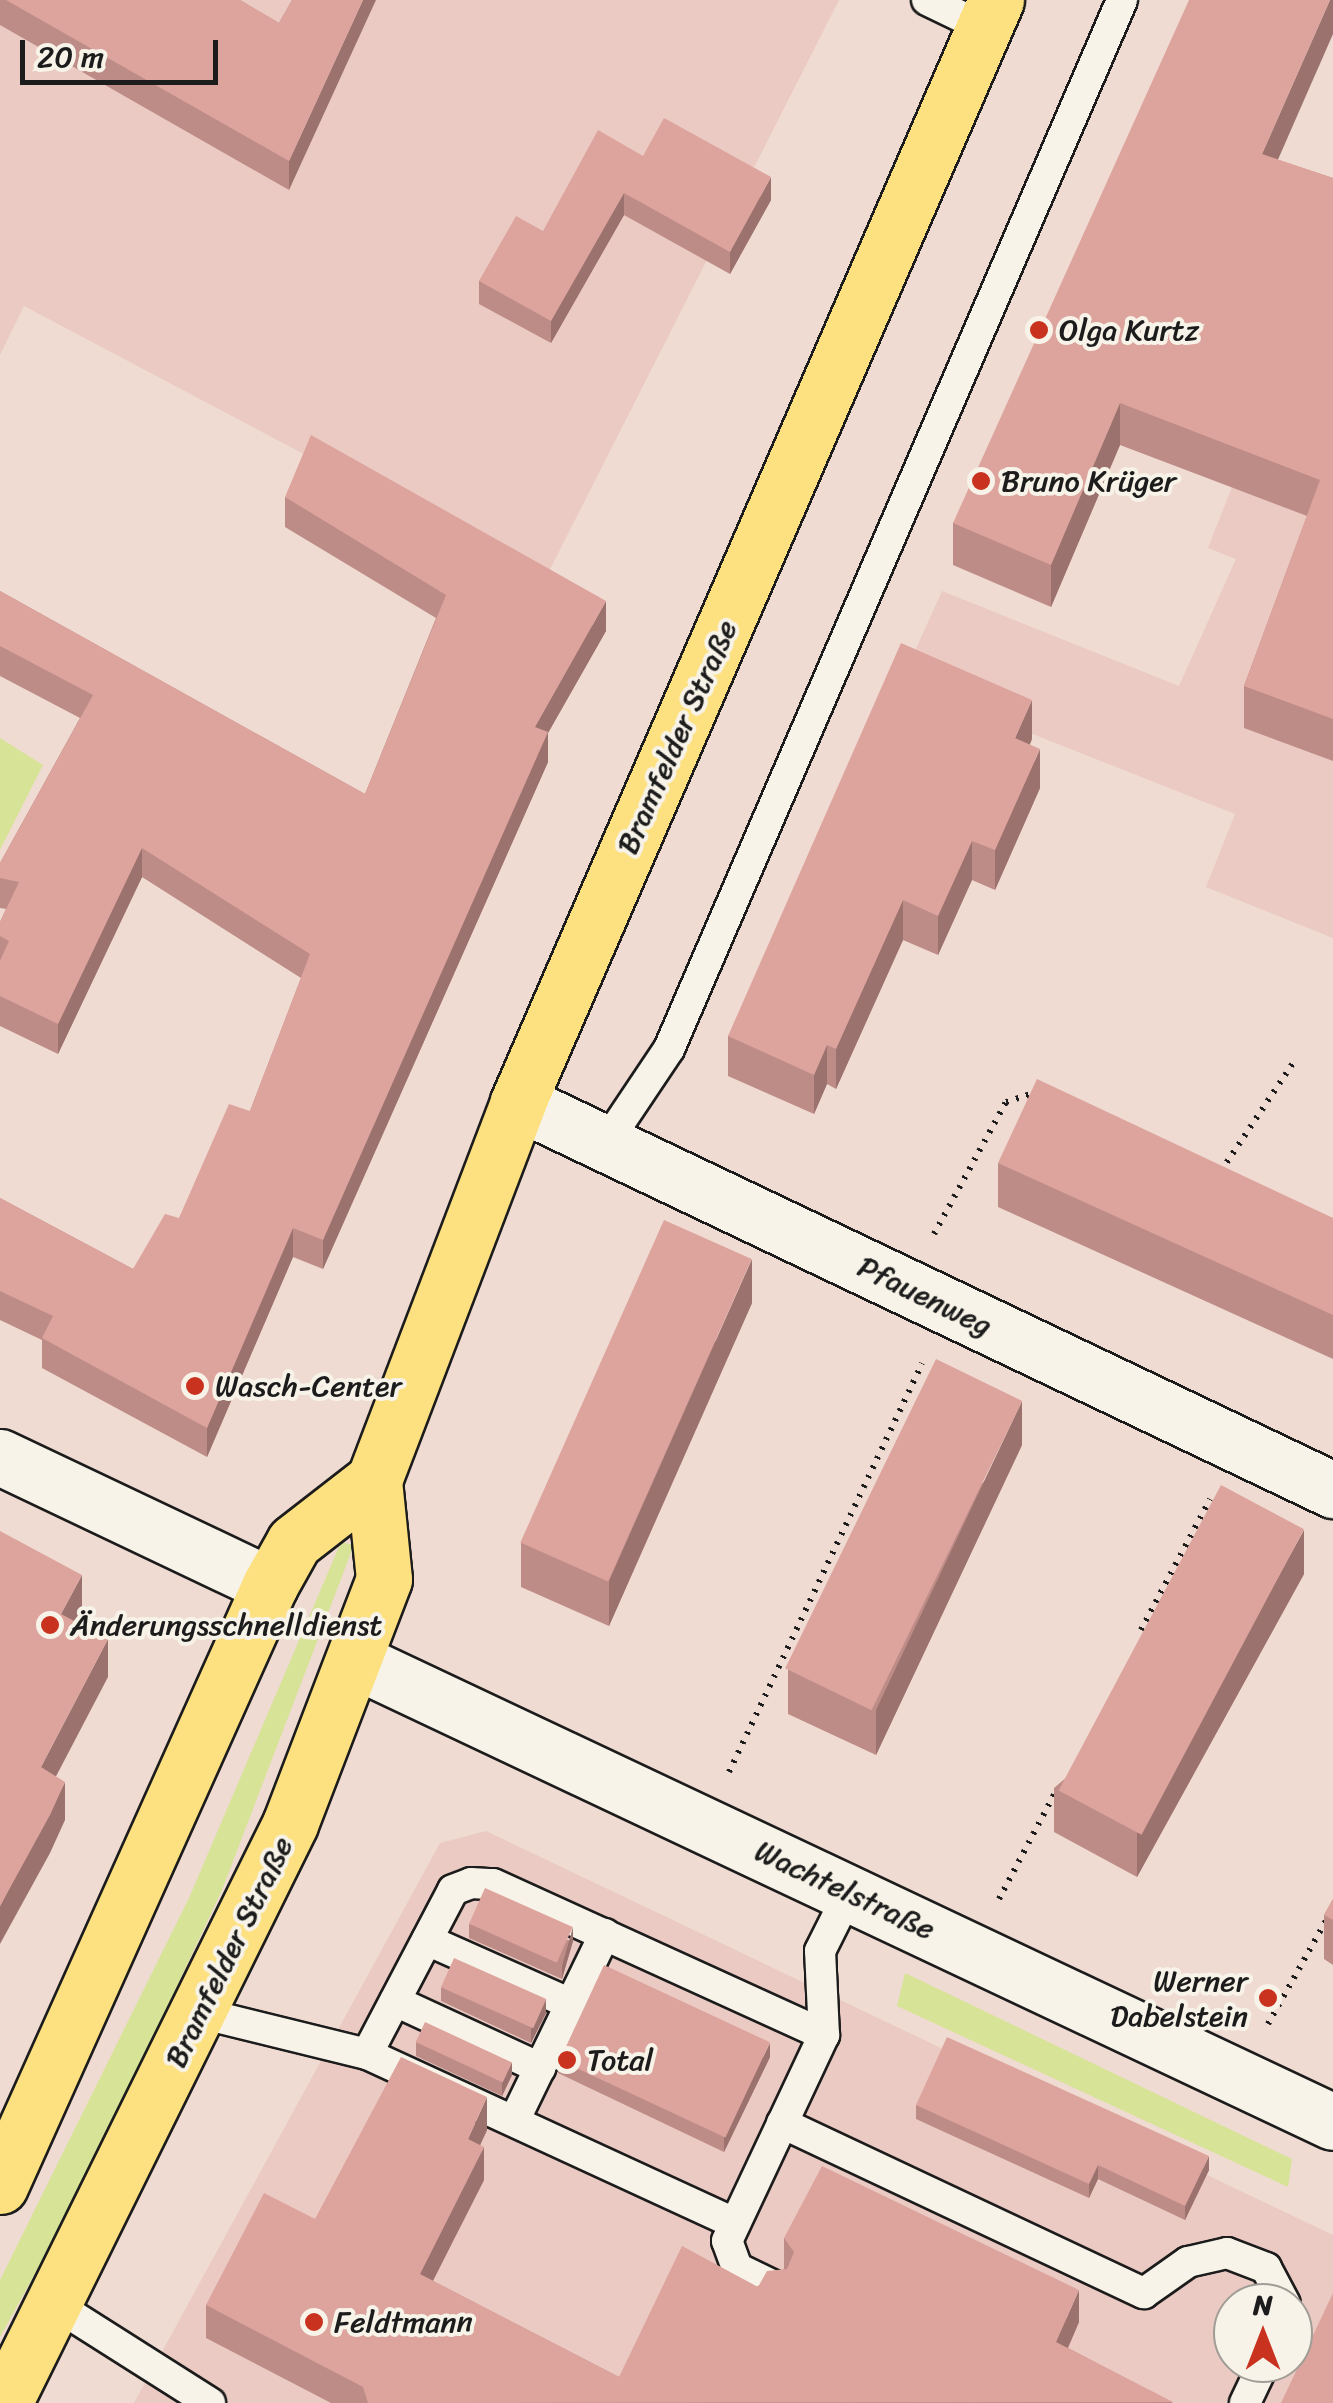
<!DOCTYPE html>
<meta charset="utf-8">
<style>
body{margin:0}
#map{position:relative;width:1333px;height:2403px;overflow:hidden;background:#efdbd2;font-family:Sriracha,sans-serif}
div>[style]{position:absolute}
[style*='--x']{left:calc(var(--x)*1px);top:calc(var(--y)*1px);width:calc(var(--w)*1px);rotate:calc(var(--a)*1deg)}
.built>*{inset:0;background:#eacac2}
.green>*{inset:0;background:#d7e396}
.path>*{height:6px;margin-top:-3px;transform-origin:0;background:repeating-linear-gradient(90deg,#1c1c1c 0 2.5px,transparent 0 10.5px)}
.roads{filter:drop-shadow(2px 0 #1c1c1c) drop-shadow(-2px 0 #1c1c1c) drop-shadow(0 2px #1c1c1c) drop-shadow(0 -2px #1c1c1c)}
.lane>*{height:30px;margin:-15px;padding:0 15px;transform-origin:15px;border-radius:15px;background:#f7f3e8}
.street>*{height:55px;margin:-27.5px;padding:0 27.5px;transform-origin:27.5px;border-radius:27.5px;background:#f7f3e8}
.primary>*{height:55px;margin:-27.5px;padding:0 27.5px;transform-origin:27.5px;border-radius:27.5px;background:#fde080}
.wall>*{inset:0;background:#be8c87}
.shaded-wall>*{inset:0;background:#9b726e}
.building>*{inset:0;background:#dda39d;transform-origin:0 0}
.dots>*{width:28px;height:28px;translate:-50% -50%;box-sizing:border-box;border:5px solid #f7f3e8;border-radius:50%}
span{translate:-50% -50%;white-space:nowrap;text-align:center;line-height:1.15;-webkit-text-stroke:8px #f7f3e8;paint-order:stroke}
.poi-label{font-size:30px;color:#1c1c1c}
.left{translate:0 -50%;text-align:left}
.right{translate:-100% -50%;text-align:right}
.street-label{font-size:30px;color:#1c1c1c}
.north{position:absolute;left:1213px;top:2283px;width:100px;height:100px;box-sizing:border-box;background:#f7f3e8;border:2px solid #9f9d96;border-radius:50%;rotate:0deg;font-size:28px;font-weight:700;line-height:40px;text-align:center;color:#1c1c1c}
.north::after{content:'';display:block;margin:auto;width:35px;height:45px;background:#c8321e;clip-path:polygon(50% 0,100% 100%,50% 72%,0 100%)}
.scale{position:absolute;left:20px;top:40px;width:198px;height:45px;box-sizing:border-box;border:5px solid #1c1c1c;border-top:0;padding-left:12px;font-size:30px;line-height:35px;white-space:nowrap;color:#1c1c1c;-webkit-text-stroke:8px #f7f3e8;paint-order:stroke}
</style>
<div id="map">
<div class="built">
<i style="clip-path:polygon(0 0,839px 0,544px 581px,24px 306px,0 355px)"></i>
<i style="clip-path:polygon(1333px 230px,1333px 938px,1206px 887px,1235px 814px,901px 682px,942px 591px,1179px 686px,1236px 559px,1208px 548px)"></i>
<i style="clip-path:polygon(evenodd,486px 1831px,1333px 2235px,1333px 2403px,134px 2403px,440px 1843px,486px 1831px,1233px 2303px,1293px 2303px,1293px 2363px,1233px 2363px,1233px 2303px)"></i>
</div>
<div class="green">
<i style="clip-path:polygon(0 738px,43px 765px,0 850px)"></i>
<i style="clip-path:polygon(341px 1542px,354px 1545px,222px 1890px,83px 2187px,0 2337px,0 2280px,189px 1898px)"></i>
<i style="clip-path:polygon(905px 1973px,1292px 2159px,1288px 2187px,897px 2006px)"></i>
</div>
<div class="path">
<i style="--x:1221;--y:1171;--w:133;--a:-56.3"></i>
<i style="--x:934;--y:1234;--w:150;--a:-61.4"></i>
<i style="--x:1006;--y:1102;--w:36;--a:-18"></i>
<i style="--x:1141;--y:1630;--w:148;--a:-62.2"></i>
<i style="--x:729;--y:1772;--w:452;--a:-64.7"></i>
<i style="--x:999;--y:1899;--w:122;--a:-62.2"></i>
<i style="--x:1268;--y:2024;--w:133;--a:-60.7"></i>
</div>
<div class="roads">
<div class="lane">
<i style="--x:927;--y:0;--w:62;--a:25.7"></i>
<i style="--x:608;--y:1140;--w:110;--a:-56.2"></i>
<i style="--x:669;--y:1049;--w:1143;--a:-66.64"></i>
<i style="--x:427;--y:1940;--w:158;--a:24"></i>
<i style="--x:395;--y:2001;--w:160;--a:24.8"></i>
<i style="--x:200;--y:2013;--w:172;--a:13.8"></i>
<i style="--x:367;--y:2054;--w:405;--a:24.7"></i>
<i style="--x:367;--y:2054;--w:185;--a:-62.3"></i>
<i style="--x:453;--y:1890;--w:19;--a:-21"></i>
<i style="--x:471;--y:1883;--w:22;--a:3"></i>
<i style="--x:493;--y:1884;--w:364;--a:24.5"></i>
<i style="--x:514;--y:2121;--w:208;--a:-64.1"></i>
<i style="--x:782;--y:2123;--w:400;--a:25.2"></i>
<i style="--x:1144;--y:2293;--w:54;--a:-35.2"></i>
<i style="--x:1188;--y:2262;--w:40;--a:-13"></i>
<i style="--x:1227;--y:2253;--w:42;--a:21"></i>
<i style="--x:1266;--y:2268;--w:40;--a:62"></i>
<i style="--x:776;--y:2287;--w:43;--a:-154"></i>
<i style="--x:737;--y:2268;--w:29;--a:-110"></i>
<i style="--x:727;--y:2241;--w:228;--a:-64.8"></i>
<i style="--x:824;--y:2035;--w:84;--a:-92.7"></i>
<i style="--x:820;--y:1951;--w:65;--a:-63.4"></i>
<i style="--x:54;--y:2304;--w:185;--a:32.4"></i>
<i style="--x:1245;--y:2403;--w:44;--a:-64.6"></i>
</div>
<div class="street">
<i style="--x:518;--y:1102;--w:903;--a:25.46"></i>
<i style="--x:0;--y:1457;--w:299;--a:25.4"></i>
<i style="--x:356;--y:1661;--w:1080;--a:25.26"></i>
</div>
<div class="primary">
<i style="--x:0;--y:2186;--w:659;--a:-65.81"></i>
<i style="--x:270;--y:1585;--w:49;--a:-60.8"></i>
<i style="--x:294;--y:1542;--w:101;--a:-37.8"></i>
<i style="--x:4;--y:2403;--w:646;--a:-63.71"></i>
<i style="--x:290;--y:1824;--w:262;--a:-69"></i>
<i style="--x:384;--y:1579;--w:100;--a:-95.8"></i>
<i style="--x:374;--y:1480;--w:404;--a:-69.1"></i>
<i style="--x:518;--y:1102;--w:1201;--a:-66.55"></i>
</div>
</div>
<div class="wall">
<i style="clip-path:polygon(0 0,240px 0,279px 23px,292px 0,289px 190px,0 25px)"></i>
<i style="clip-path:polygon(643px 156px,771px 200px,730px 274px,624px 215px,551px 343px,479px 304px,479px 281px)"></i>
<i style="clip-path:polygon(1278px 160px,1333px 178px,1333px 761px,1244px 728px,1244px 686px,1307px 516px,1120px 445px,1051px 607px,953px 565px,953px 523px)"></i>
<i style="clip-path:polygon(285px 497px,606px 631px,548px 733px,548px 762px,323px 1269px,293px 1257px,207px 1457px,42px 1368px,42px 1340px,0 1320px,0 1198px,133px 1269px,179px 1218px,250px 1111px,301px 978px,142px 877px,58px 1054px,0 1026px,0 922px,6px 909px,0 908px,0 863px,80px 718px,0 676px,0 591px,365px 794px,436px 618px,285px 527px)"></i>
<i style="clip-path:polygon(1032px 739px,1030px 744px,1040px 788px,995px 890px,972px 880px,938px 955px,903px 940px,836px 1089px,827px 1084px,814px 1114px,728px 1076px,728px 1036px)"></i>
<i style="clip-path:polygon(998px 1163px,1333px 1218px,1333px 1359px,998px 1207px)"></i>
<i style="clip-path:polygon(752px 1303px,609px 1626px,521px 1587px,521px 1543px)"></i>
<i style="clip-path:polygon(1022px 1445px,876px 1755px,788px 1714px,788px 1670px)"></i>
<i style="clip-path:polygon(1304px 1574px,1137px 1877px,1054px 1832px,1054px 1788px)"></i>
<i style="clip-path:polygon(1333px 1899px,1333px 1965px,1324px 1959px,1324px 1915px)"></i>
<i style="clip-path:polygon(469px 1924px,573px 1941px,562px 1979px,469px 1938px)"></i>
<i style="clip-path:polygon(441px 1987px,546px 2013px,531px 2043px,441px 2001px)"></i>
<i style="clip-path:polygon(416px 2042px,512px 2075px,502px 2096px,416px 2056px)"></i>
<i style="clip-path:polygon(770px 2057px,724px 2152px,558px 2073px,558px 2059px)"></i>
<i style="clip-path:polygon(916px 2105px,1209px 2170px,1185px 2220px,1098px 2179px,1089px 2198px,916px 2119px)"></i>
<i style="clip-path:polygon(487px 2130px,480px 2145px,484px 2180px,433px 2281px,619px 2377px,784px 2269px,784px 2238px,1079px 2322px,1068px 2348px,1173px 2403px,331px 2403px,206px 2338px,206px 2305px,315px 2219px)"></i>
</div>
<div class="shaded-wall">
<i style="clip-path:polygon(363px 0,376px 0,289px 190px,289px 161px)"></i>
<i style="clip-path:polygon(1330px 0,1333px 0,1333px 34px,1262px 196px,1262px 154px)"></i>
<i style="clip-path:polygon(771px 177px,771px 200px,730px 274px,730px 252px)"></i>
<i style="clip-path:polygon(624px 193px,624px 215px,551px 343px,551px 321px)"></i>
<i style="clip-path:polygon(1120px 403px,1120px 445px,1051px 607px,1051px 565px)"></i>
<i style="clip-path:polygon(606px 601px,606px 631px,548px 733px,548px 762px,323px 1269px,323px 1240px,535px 727px)"></i>
<i style="clip-path:polygon(1032px 700px,1032px 739px,1015px 777px,1015px 738px)"></i>
<i style="clip-path:polygon(1040px 749px,1040px 788px,995px 890px,995px 850px)"></i>
<i style="clip-path:polygon(972px 841px,972px 880px,938px 955px,938px 916px)"></i>
<i style="clip-path:polygon(142px 848px,142px 877px,58px 1054px,58px 1024px)"></i>
<i style="clip-path:polygon(903px 900px,903px 940px,836px 1089px,836px 1049px)"></i>
<i style="clip-path:polygon(827px 1045px,827px 1084px,814px 1114px,814px 1075px)"></i>
<i style="clip-path:polygon(293px 1228px,293px 1257px,207px 1457px,207px 1428px)"></i>
<i style="clip-path:polygon(752px 1259px,752px 1303px,609px 1626px,609px 1581px)"></i>
<i style="clip-path:polygon(1022px 1401px,1022px 1445px,876px 1755px,876px 1710px)"></i>
<i style="clip-path:polygon(1304px 1530px,1304px 1574px,1137px 1877px,1137px 1833px)"></i>
<i style="clip-path:polygon(82px 1575px,82px 1614px,61px 1652px,61px 1614px)"></i>
<i style="clip-path:polygon(108px 1639px,108px 1677px,41px 1805px,41px 1767px)"></i>
<i style="clip-path:polygon(65px 1782px,65px 1820px,50px 1853px,0 1944px,0 1906px)"></i>
<i style="clip-path:polygon(573px 1927px,573px 1941px,562px 1979px,562px 1966px)"></i>
<i style="clip-path:polygon(546px 1999px,546px 2013px,531px 2043px,531px 2029px)"></i>
<i style="clip-path:polygon(770px 2043px,770px 2057px,724px 2152px,724px 2138px)"></i>
<i style="clip-path:polygon(512px 2062px,512px 2075px,502px 2096px,502px 2082px)"></i>
<i style="clip-path:polygon(487px 2097px,487px 2130px,468px 2172px,468px 2139px)"></i>
<i style="clip-path:polygon(484px 2147px,484px 2180px,420px 2306px,420px 2274px)"></i>
<i style="clip-path:polygon(1209px 2156px,1209px 2170px,1185px 2220px,1185px 2206px)"></i>
<i style="clip-path:polygon(1098px 2165px,1098px 2179px,1089px 2198px,1089px 2184px)"></i>
<i style="clip-path:polygon(1079px 2290px,1079px 2322px,1056px 2375px,1056px 2342px)"></i>
</div>
<div class="building">
<i style="clip-path:polygon(6px 0,240px 0,279px 23px,292px 0,363px 0,289px 161px)"></i>
<i style="clip-path:polygon(1189px 0,1330px 0,1262px 154px,1333px 178px,1333px 719px,1244px 686px,1320px 480px,1120px 403px,1051px 565px,953px 523px)"></i>
<i style="clip-path:polygon(664px 118px,771px 177px,730px 252px,624px 193px,551px 321px,479px 281px,516px 216px,543px 231px,598px 130px,643px 156px)"></i>
<i style="clip-path:polygon(311px 435px,606px 601px,535px 727px,548px 732px,323px 1240px,293px 1228px,207px 1428px,42px 1338px,53px 1316px,0 1291px,0 1198px,133px 1269px,165px 1214px,179px 1218px,229px 1104px,250px 1111px,310px 954px,142px 848px,58px 1024px,0 996px,0 961px,9px 941px,0 936px,0 922px,19px 882px,0 878px,0 863px,93px 695px,0 646px,0 591px,365px 794px,446px 595px,285px 497px)"></i>
<i style="clip-path:polygon(901px 643px,1032px 700px,1015px 738px,1040px 749px,995px 850px,972px 841px,938px 916px,903px 900px,836px 1049px,827px 1045px,814px 1075px,728px 1036px)"></i>
<i style="clip-path:polygon(1037px 1079px,1333px 1218px,1333px 1315px,998px 1163px)"></i>
<i style="left:664px;top:1220px;width:96px;height:353px;rotate:24deg"></i>
<i style="left:936px;top:1359px;width:96px;height:344px;rotate:26deg"></i>
<i style="left:1221px;top:1485px;width:94px;height:346px;rotate:28deg"></i>
<i style="clip-path:polygon(0 1531px,82px 1575px,61px 1614px,108px 1639px,41px 1767px,65px 1782px,50px 1815px,0 1906px)"></i>
<i style="left:485px;top:1888px;width:96px;height:39px;rotate:24deg"></i>
<i style="clip-path:polygon(1333px 1899px,1333px 1920px,1324px 1915px)"></i>
<i style="left:454px;top:1958px;width:101px;height:32px;rotate:24deg"></i>
<i style="left:604px;top:1965px;width:183px;height:105px;rotate:25deg"></i>
<i style="left:425px;top:2022px;width:96px;height:22px;rotate:25deg"></i>
<i style="clip-path:polygon(947px 2037px,1209px 2156px,1185px 2206px,1098px 2165px,1089px 2184px,916px 2105px)"></i>
<i style="clip-path:polygon(401px 2057px,487px 2097px,468px 2139px,484px 2147px,420px 2274px,619px 2377px,682px 2246px,758px 2287px,767px 2271px,787px 2269px,794px 2252px,784px 2238px,822px 2166px,1079px 2290px,1056px 2342px,1173px 2402px,368px 2403px,363px 2387px,206px 2305px,264px 2193px,315px 2219px)"></i>
<i style="clip-path:polygon(1333px 2293px,1333px 2403px,1281px 2403px)"></i>
</div>
<div class="dots">
<i style="left:1039px;top:330px;background:#c8321e"></i>
<i style="left:981px;top:481px;background:#c8321e"></i>
<i style="left:195px;top:1386px;background:#c8321e"></i>
<i style="left:50px;top:1625px;background:#c8321e"></i>
<i style="left:1268px;top:1998px;background:#c8321e"></i>
<i style="left:567px;top:2060px;background:#c8321e"></i>
<i style="left:314px;top:2322px;background:#c8321e"></i>
</div>
<div class="poi-label">
<span class="left" style="left:1059px;top:330px">Olga Kurtz</span>
<span class="left" style="left:1001px;top:481px">Bruno Krüger</span>
<span class="left" style="left:215px;top:1386px">Wasch-Center</span>
<span class="left" style="left:70px;top:1625px">Änderungsschnelldienst</span>
<span class="right" style="left:1248px;top:1998px">Werner<br>Dabelstein</span>
<span class="left" style="left:587px;top:2060px">Total</span>
<span class="left" style="left:334px;top:2322px">Feldtmann</span>
</div>
<div class="street-label">
<span style="left:677px;top:737px;rotate:-66deg">Bramfelder Straße</span>
<span style="left:925px;top:1296px;rotate:26deg">Pfauenweg</span>
<span style="left:845px;top:1890px;rotate:25deg">Wachtelstraße</span>
<span style="left:229px;top:1952px;rotate:-64deg">Bramfelder Straße</span>
</div>
<div class="north">N</div>
<div class="scale">20 m</div>
</div>
